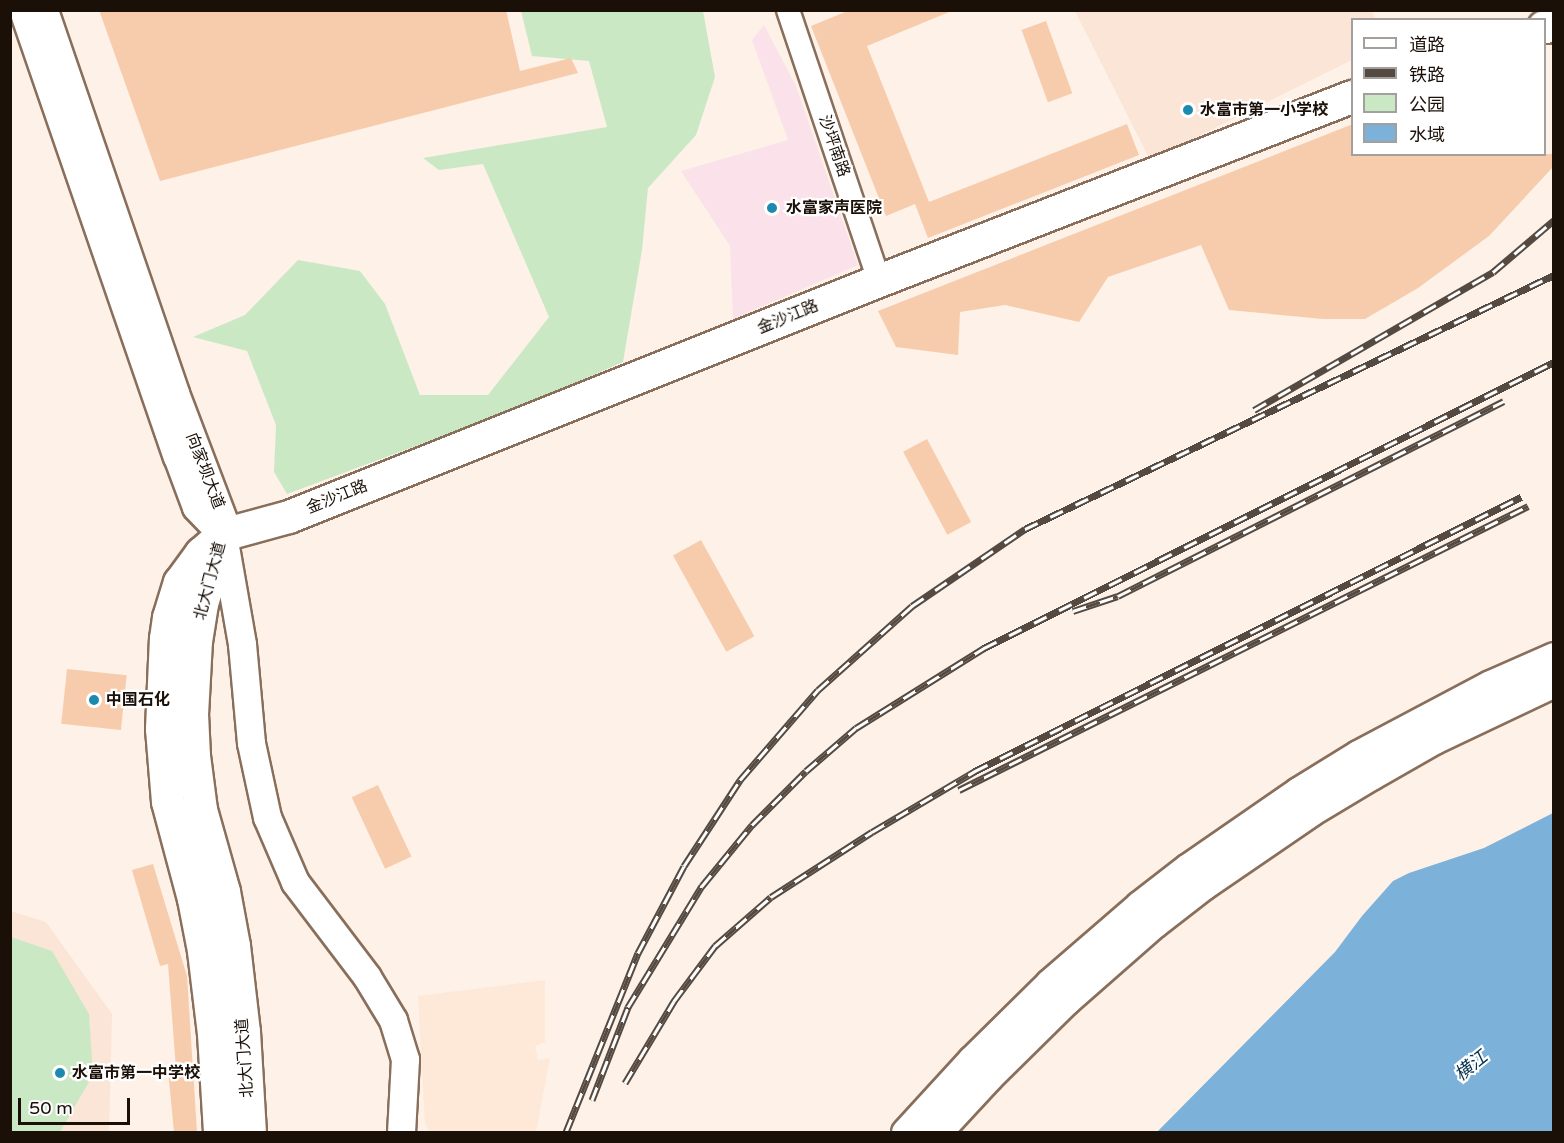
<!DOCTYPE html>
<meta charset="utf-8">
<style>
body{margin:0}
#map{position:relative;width:1564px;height:1143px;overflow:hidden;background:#fdf1e8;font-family:"Varela Round","Noto Sans SC",sans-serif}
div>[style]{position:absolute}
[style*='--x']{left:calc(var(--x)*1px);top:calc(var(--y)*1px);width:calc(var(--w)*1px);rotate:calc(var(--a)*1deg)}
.built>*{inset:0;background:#fee8d7}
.education>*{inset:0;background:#fae5d6}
.medical>*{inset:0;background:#fbe1ea}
.green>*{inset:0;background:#cbe8c5}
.water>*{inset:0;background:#7cb1da}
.building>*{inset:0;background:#f7ccac;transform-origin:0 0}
.roads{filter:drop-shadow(2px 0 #896f5b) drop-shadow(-2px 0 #896f5b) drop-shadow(0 2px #896f5b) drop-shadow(0 -2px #896f5b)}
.minor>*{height:22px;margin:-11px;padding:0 11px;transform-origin:11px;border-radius:11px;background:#fff}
.major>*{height:27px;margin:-13.5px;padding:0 13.5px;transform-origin:13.5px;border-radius:13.5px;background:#fff}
.highway>*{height:32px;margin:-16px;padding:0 16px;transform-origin:16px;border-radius:16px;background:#fff}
.rail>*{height:7px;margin-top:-3.5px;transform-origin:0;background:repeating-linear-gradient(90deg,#fff 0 14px,#544a41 0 28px);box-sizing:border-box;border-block:2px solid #544a41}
.dots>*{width:16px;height:16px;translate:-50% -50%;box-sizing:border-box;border:3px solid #fff;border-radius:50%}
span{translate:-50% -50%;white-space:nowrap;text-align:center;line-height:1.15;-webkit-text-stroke:4.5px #fff;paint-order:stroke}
.poi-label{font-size:16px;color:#1a1008;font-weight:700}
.left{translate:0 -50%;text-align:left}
.street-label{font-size:16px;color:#1a1008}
.water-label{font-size:18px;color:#06324e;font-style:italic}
.frame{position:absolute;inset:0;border:12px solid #1a1008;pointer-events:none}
.legend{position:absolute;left:1351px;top:18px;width:195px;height:138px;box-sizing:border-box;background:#fff;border:2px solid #a39f9c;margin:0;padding:8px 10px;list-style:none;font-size:18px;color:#1a1008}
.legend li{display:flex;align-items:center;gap:12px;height:30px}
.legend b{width:30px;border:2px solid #a39f9c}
.scale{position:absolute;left:18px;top:1098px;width:112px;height:27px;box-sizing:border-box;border:3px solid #1a1008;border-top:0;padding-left:8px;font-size:18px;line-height:21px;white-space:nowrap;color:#1a1008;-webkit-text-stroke:4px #fff;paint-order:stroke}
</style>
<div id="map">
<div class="built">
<i style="clip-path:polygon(545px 980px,545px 1042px,535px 1046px,538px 1060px,550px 1058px,536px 1132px,430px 1132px,425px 1123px,418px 996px)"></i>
</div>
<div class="education">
<i style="clip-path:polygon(1371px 10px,1376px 19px,1352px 20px,1352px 60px,1150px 160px,1075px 11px)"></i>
<i style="clip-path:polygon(10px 911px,46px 922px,112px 1014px,109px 1132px,11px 1132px)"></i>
</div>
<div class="medical">
<i style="clip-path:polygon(764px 25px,796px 86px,858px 265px,733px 319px,730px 246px,681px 171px,788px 140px,752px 40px)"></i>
</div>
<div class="green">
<i style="clip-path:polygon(521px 11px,703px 11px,715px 77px,696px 135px,648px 188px,642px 250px,623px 362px,515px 409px,287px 494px,274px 472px,276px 425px,247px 351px,193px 337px,245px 315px,298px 260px,360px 271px,385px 304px,420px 395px,488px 395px,549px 317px,483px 164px,439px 170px,423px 158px,607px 127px,589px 61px,532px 56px)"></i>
<i style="clip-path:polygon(11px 937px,52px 951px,89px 1014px,93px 1075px,60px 1132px,11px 1132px)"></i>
</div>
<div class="water">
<i style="clip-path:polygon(1553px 813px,1553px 1132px,1157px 1132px,1335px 952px,1362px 916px,1393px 881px,1409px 873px,1484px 848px)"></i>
</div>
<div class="building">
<i style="clip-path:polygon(99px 10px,506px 10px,520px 71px,571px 58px,578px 73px,160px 181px)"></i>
<i style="clip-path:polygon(850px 10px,954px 10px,867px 46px,929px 202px,1127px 124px,1139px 155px,928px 238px,915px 204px,886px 216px,811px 26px)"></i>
<i style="left:1046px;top:21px;width:77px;height:26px;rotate:70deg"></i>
<i style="clip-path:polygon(1353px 124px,1353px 154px,1554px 154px,1554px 166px,1489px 236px,1418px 288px,1365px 319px,1323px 319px,1229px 310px,1201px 245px,1108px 277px,1079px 322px,1005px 305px,960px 312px,958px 355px,896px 347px,878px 311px)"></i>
<i style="left:927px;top:439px;width:94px;height:27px;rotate:62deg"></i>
<i style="left:701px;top:540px;width:110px;height:32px;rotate:61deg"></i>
<i style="left:67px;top:669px;width:60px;height:55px;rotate:6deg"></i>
<i style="left:378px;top:785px;width:79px;height:29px;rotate:65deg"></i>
<i style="clip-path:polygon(153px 864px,187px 976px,197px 1132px,174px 1132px,168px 1070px,176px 1069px,168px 964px,160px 966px,132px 870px)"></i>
</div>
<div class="roads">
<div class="minor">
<i style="--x:788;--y:10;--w:286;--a:71.4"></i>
</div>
<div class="major">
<i style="--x:23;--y:10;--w:472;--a:71"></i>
<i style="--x:177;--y:456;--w:54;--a:69.6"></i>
<i style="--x:196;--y:507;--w:39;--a:46"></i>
<i style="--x:44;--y:10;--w:405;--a:71.1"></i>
<i style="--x:175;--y:393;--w:138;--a:69.2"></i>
<i style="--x:224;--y:522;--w:13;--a:94"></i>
<i style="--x:223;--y:535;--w:111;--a:80.1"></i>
<i style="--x:242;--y:644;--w:99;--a:84.8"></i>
<i style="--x:251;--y:743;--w:76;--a:77.8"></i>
<i style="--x:267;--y:817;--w:71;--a:66.7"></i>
<i style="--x:295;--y:882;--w:119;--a:52.8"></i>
<i style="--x:367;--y:977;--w:50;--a:58.8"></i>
<i style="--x:393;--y:1020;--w:41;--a:72.9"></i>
<i style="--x:405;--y:1059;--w:73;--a:93.1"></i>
<i style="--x:905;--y:1132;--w:98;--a:-47.5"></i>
<i style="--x:971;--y:1060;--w:110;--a:-44.6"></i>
<i style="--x:1049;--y:983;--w:119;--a:-40.9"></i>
<i style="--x:1139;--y:905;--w:62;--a:-37.8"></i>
<i style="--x:1188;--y:867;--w:134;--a:-34.6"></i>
<i style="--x:1298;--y:791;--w:70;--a:-31.7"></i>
<i style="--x:1358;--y:754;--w:149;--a:-27.9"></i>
<i style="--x:1490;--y:684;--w:70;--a:-23.6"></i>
<i style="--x:938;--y:1132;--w:75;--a:-47.2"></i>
<i style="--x:989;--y:1077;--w:108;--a:-44.6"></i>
<i style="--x:1066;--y:1001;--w:117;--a:-41.2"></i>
<i style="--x:1154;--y:924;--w:62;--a:-37.8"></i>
<i style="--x:1203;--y:886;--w:131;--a:-34.4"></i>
<i style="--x:1311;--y:812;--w:70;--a:-31"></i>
<i style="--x:1371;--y:776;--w:73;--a:-29.7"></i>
<i style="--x:1434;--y:740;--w:133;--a:-25.4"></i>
</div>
<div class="highway">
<i style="--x:1544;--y:27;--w:10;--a:-6"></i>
<i style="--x:222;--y:538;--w:69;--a:106.9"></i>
<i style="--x:202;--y:604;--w:37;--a:99"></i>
<i style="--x:196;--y:641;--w:73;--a:93.1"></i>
<i style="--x:192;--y:714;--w:42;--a:87.3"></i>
<i style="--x:194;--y:756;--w:54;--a:82.6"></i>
<i style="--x:201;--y:810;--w:85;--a:74.3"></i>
<i style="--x:224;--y:892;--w:55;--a:79.5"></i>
<i style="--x:234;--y:946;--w:87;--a:83.4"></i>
<i style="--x:244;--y:1032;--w:100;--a:86.6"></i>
<i style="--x:220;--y:1132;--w:98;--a:-93.5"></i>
<i style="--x:214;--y:1034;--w:84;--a:-96.9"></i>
<i style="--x:204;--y:951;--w:53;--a:-100.9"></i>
<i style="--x:194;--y:899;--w:100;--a:-105"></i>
<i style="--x:168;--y:802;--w:73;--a:-94.7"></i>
<i style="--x:162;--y:729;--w:90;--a:-87.5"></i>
<i style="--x:166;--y:639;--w:21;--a:-82"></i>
<i style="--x:169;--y:618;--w:37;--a:-73"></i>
<i style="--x:180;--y:583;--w:36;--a:-54"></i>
<i style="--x:201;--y:554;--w:29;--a:-41"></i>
<i style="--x:223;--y:535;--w:68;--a:-15.3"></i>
<i style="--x:289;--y:517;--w:635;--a:-21.8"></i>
<i style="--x:879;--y:281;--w:508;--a:-21.26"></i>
</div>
</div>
<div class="rail">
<i style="--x:1254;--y:410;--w:276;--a:-30"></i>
<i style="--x:1493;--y:272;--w:80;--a:-40.4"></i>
<i style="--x:1073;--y:611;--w:47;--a:-18.4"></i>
<i style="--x:1118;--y:596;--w:432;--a:-26.8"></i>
<i style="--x:959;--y:790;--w:636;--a:-26.52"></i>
<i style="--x:625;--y:1083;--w:96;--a:-59.1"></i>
<i style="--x:674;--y:1001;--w:69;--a:-53.3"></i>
<i style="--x:715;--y:946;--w:74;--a:-41.2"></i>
<i style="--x:771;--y:897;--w:120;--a:-32.8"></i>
<i style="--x:872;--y:832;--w:120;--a:-30.6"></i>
<i style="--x:975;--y:771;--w:611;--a:-26.65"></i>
<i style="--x:592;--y:1100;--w:100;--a:-68.8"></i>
<i style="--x:628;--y:1007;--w:142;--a:-58.6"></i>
<i style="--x:702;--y:886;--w:79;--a:-50.7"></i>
<i style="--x:752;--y:825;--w:76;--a:-45"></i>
<i style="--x:806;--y:771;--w:66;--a:-40.7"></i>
<i style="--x:856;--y:728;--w:151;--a:-32"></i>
<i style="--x:984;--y:648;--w:638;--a:-26.65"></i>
<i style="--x:566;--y:1132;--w:193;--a:-68.1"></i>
<i style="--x:638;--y:953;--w:98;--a:-62.1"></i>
<i style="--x:684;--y:866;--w:103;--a:-56.9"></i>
<i style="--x:740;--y:780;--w:119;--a:-49.1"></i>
<i style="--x:818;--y:690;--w:126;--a:-41.8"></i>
<i style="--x:912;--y:606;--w:137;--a:-34.3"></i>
<i style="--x:1025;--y:529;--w:587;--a:-25.65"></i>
</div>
<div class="dots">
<i style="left:1188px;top:110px;background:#1c89af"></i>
<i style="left:772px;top:208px;background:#1c89af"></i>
<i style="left:94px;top:700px;background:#1c89af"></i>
<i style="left:60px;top:1073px;background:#1c89af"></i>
</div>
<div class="poi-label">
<span class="left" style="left:1200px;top:110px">水富市第一小学校</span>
<span class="left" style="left:786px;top:208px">水富家声医院</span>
<span class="left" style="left:106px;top:700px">中国石化</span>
<span class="left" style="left:72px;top:1073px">水富市第一中学校</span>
</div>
<div class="street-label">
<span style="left:834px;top:146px;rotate:71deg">沙坪南路</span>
<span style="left:788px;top:317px;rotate:-22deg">金沙江路</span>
<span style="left:205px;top:471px;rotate:69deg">向家坝大道</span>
<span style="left:337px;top:497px;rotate:-22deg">金沙江路</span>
<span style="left:210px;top:581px;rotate:-75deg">北大门大道</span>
<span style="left:245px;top:1058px;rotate:-94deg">北大门大道</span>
</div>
<div class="water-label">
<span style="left:1471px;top:1066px;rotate:-39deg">横江</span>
</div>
<div class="frame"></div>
<ul class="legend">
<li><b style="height:8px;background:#fff"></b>道路</li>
<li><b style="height:8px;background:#544a41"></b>铁路</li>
<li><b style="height:16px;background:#cbe8c5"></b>公园</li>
<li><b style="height:16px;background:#7cb1da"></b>水域</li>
</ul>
<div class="scale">50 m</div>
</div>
